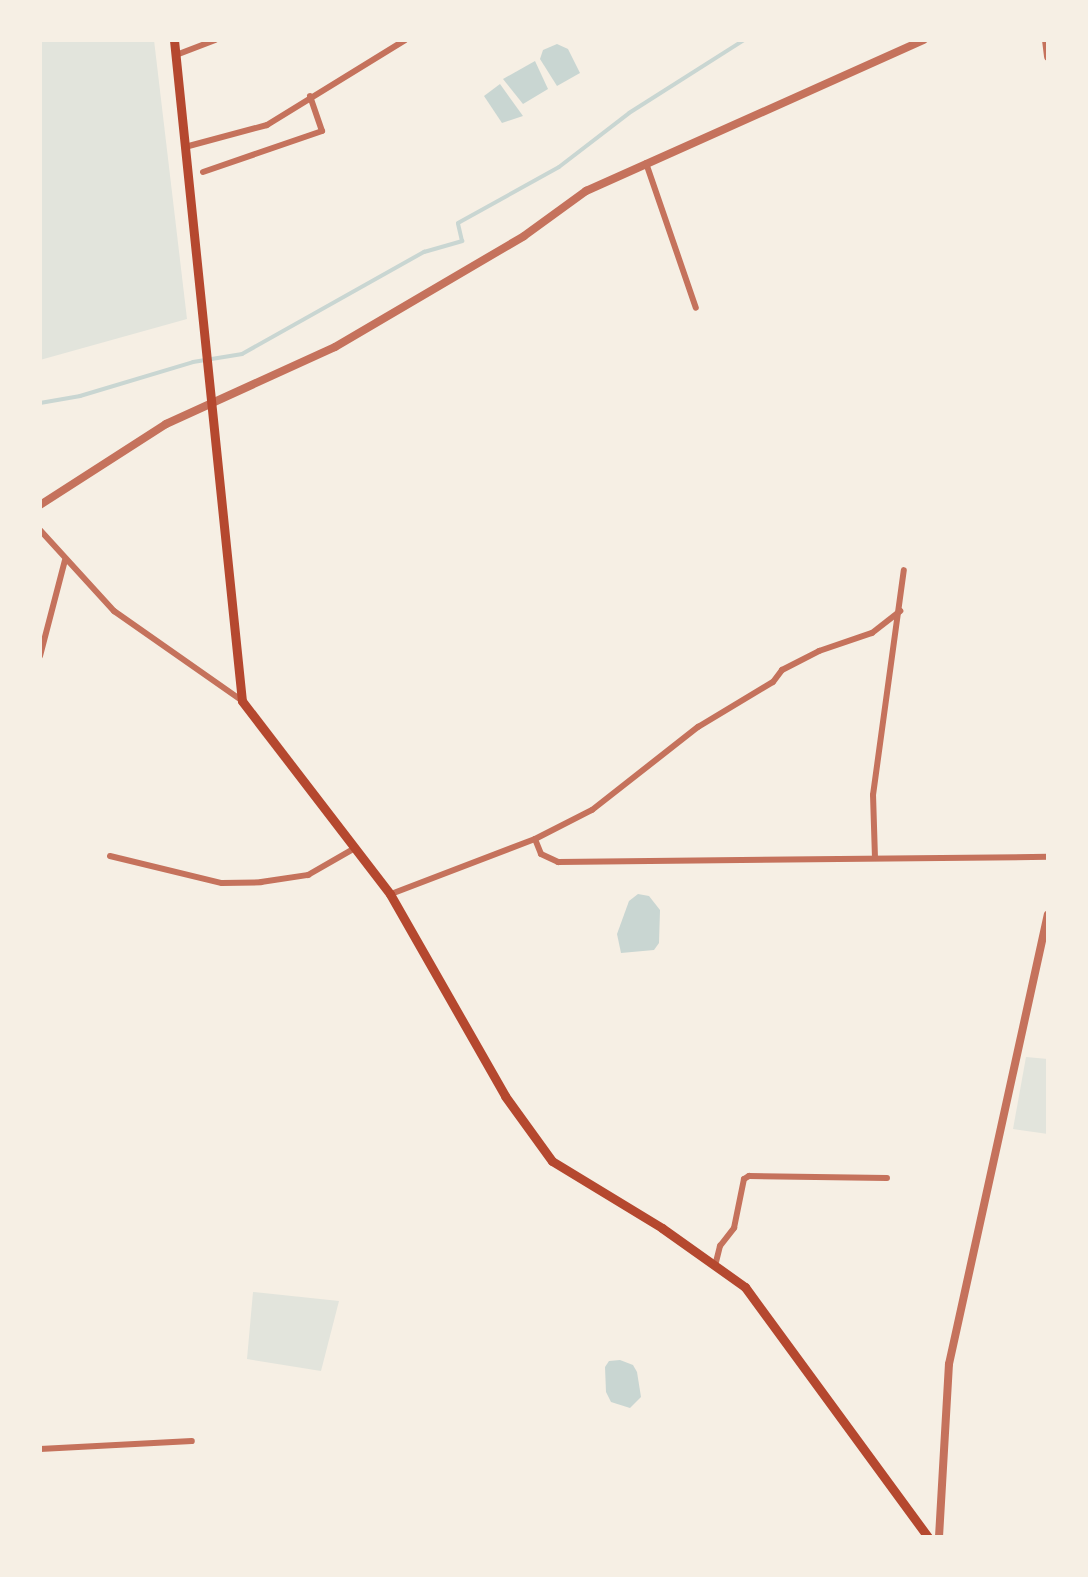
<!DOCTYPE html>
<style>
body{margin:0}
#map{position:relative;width:1088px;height:1577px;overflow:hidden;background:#f6efe4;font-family:Commissioner,sans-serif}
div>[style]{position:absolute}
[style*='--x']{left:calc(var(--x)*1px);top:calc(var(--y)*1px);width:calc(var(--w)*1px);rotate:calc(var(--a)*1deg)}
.green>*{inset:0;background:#e2e4dc}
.water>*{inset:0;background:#c9d6d2}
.stream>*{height:4px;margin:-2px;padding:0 2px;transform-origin:2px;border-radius:2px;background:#c9d6d2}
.minor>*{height:6px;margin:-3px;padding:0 3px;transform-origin:3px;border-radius:3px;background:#c5725c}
.tertiary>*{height:8px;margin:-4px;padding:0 4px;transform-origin:4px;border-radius:4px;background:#c5725c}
.secondary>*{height:9px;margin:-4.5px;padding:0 4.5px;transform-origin:4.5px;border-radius:4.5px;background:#b5482f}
span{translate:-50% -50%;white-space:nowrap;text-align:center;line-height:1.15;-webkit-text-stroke:8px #f6efe4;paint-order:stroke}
.frame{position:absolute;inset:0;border:42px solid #f6efe4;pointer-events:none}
</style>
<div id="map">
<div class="green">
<i style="clip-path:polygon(40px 40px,154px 40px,187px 319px,40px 360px)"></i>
<i style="clip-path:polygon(1026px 1057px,1048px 1059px,1048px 1134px,1013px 1129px)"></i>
<i style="clip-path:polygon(253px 1292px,339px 1301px,321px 1371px,247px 1359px)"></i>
</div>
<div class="water">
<i style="clip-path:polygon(557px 44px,568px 49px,580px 73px,557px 86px,540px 59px,543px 50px)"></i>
<i style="clip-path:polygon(535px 61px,548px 89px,523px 104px,503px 79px)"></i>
<i style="clip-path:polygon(500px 84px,523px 116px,502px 123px,484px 96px)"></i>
<i style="clip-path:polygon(638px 894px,649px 896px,660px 910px,659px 943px,654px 950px,621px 953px,617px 934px,629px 901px)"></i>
<i style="clip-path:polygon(620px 1360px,633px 1365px,637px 1372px,641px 1397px,630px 1408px,611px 1402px,606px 1392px,605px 1367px,609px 1361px)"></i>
</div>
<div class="stream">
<i style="--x:40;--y:403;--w:41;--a:-9.9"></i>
<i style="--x:80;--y:396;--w:118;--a:-16.7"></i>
<i style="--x:193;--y:362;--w:50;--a:-9.3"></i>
<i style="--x:242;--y:354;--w:209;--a:-29.3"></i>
<i style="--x:424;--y:252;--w:40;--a:-16"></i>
<i style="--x:462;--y:241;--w:18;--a:-103"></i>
<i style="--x:458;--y:223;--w:115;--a:-29"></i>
<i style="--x:559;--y:167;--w:88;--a:-37.6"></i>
<i style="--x:629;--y:113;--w:136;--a:-32.4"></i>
</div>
<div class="minor">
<i style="--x:176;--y:55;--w:42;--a:-21"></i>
<i style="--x:185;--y:147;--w:85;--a:-15"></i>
<i style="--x:267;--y:125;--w:162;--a:-31.6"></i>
<i style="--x:646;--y:163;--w:153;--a:71"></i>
<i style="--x:203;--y:172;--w:126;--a:-19"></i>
<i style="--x:322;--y:131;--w:37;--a:-109"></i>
<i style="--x:40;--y:530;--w:110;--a:47.6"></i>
<i style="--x:114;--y:611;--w:155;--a:35"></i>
<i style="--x:40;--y:656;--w:99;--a:-75.4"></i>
<i style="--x:535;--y:839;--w:16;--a:68"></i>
<i style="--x:541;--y:854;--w:19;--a:25"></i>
<i style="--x:558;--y:862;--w:490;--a:-0.6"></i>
<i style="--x:110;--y:856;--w:115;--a:13.6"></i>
<i style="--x:222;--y:883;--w:39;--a:-1"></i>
<i style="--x:261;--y:882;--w:48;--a:-8.5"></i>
<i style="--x:308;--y:875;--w:54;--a:-29.9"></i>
<i style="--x:875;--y:858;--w:63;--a:-91.8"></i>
<i style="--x:873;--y:795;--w:227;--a:-82.2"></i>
<i style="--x:391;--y:894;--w:154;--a:-20.9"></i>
<i style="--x:535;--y:839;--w:64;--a:-27"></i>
<i style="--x:592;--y:810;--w:135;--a:-38.1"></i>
<i style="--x:698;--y:727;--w:87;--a:-31"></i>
<i style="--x:773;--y:682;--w:15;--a:-53"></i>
<i style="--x:782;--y:670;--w:42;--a:-27.2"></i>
<i style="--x:819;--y:651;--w:56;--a:-18.8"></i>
<i style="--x:872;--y:633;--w:36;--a:-38"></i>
<i style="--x:715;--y:1266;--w:21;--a:-76"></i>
<i style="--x:720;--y:1246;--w:23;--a:-52"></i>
<i style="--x:734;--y:1228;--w:50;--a:-78.5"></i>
<i style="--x:744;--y:1179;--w:6;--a:-31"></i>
<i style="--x:749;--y:1176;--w:138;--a:0.8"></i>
<i style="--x:40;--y:1449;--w:152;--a:-3"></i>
</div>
<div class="tertiary">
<i style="--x:1046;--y:40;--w:17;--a:83"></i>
<i style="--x:40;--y:505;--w:150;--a:-32.7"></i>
<i style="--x:166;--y:424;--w:186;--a:-24.5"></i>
<i style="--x:335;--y:347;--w:219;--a:-30.4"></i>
<i style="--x:524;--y:236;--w:77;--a:-36"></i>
<i style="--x:586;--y:191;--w:370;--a:-24.1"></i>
<i style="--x:939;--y:1537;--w:173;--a:-86.7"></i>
<i style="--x:949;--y:1364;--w:460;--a:-77.6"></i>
</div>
<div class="secondary">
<i style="--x:174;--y:40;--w:664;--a:84.13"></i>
<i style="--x:242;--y:701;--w:243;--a:52.5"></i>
<i style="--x:390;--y:894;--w:232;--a:60.3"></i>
<i style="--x:505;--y:1096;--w:80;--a:54.1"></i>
<i style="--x:552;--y:1161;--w:129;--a:31.3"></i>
<i style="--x:662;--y:1228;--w:102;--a:35.4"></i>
<i style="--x:745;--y:1287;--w:310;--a:53.8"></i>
</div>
<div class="frame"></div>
</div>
